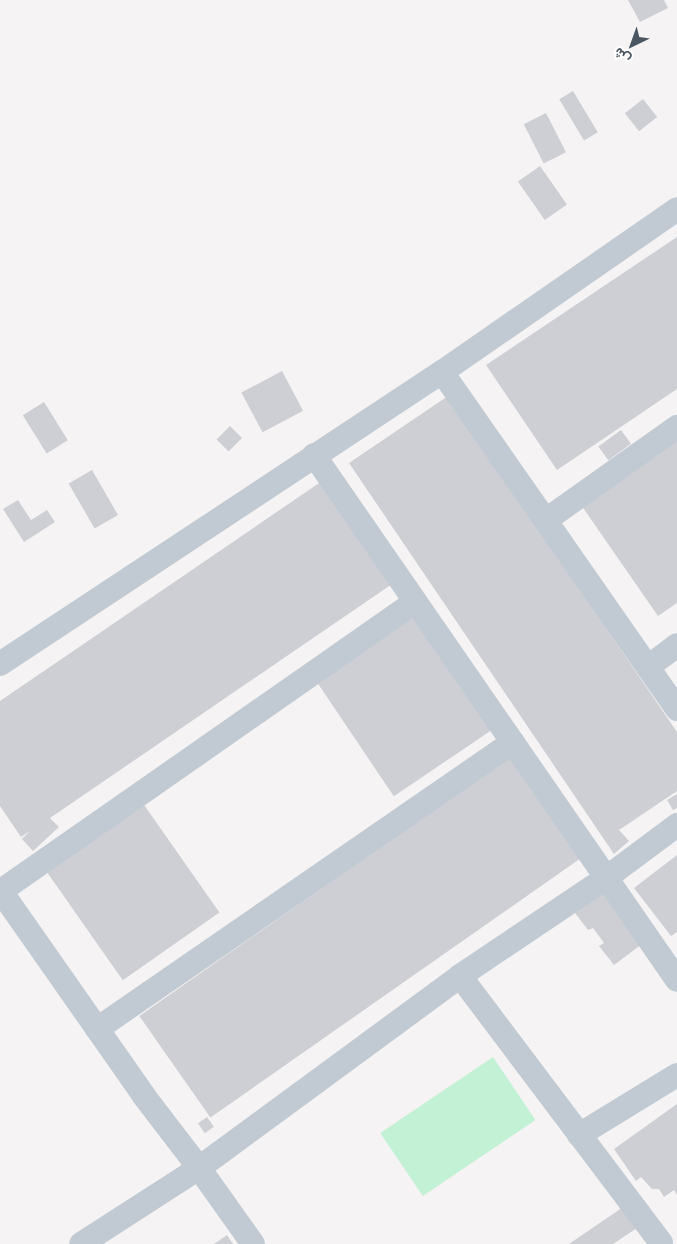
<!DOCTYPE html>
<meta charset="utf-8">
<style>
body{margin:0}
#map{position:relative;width:677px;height:1244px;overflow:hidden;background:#f5f3f3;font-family:"Open Sans",Vazirmatn,sans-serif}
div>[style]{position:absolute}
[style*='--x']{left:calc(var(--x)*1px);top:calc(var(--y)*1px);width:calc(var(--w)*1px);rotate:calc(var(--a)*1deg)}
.green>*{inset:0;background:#c3f1d5;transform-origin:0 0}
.building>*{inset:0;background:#cdcfd5;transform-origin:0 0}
.street>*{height:24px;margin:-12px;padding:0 12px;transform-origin:12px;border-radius:12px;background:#c1cad2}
span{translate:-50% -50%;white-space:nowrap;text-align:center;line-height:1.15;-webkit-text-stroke:4.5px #fff;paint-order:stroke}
.north{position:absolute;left:607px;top:20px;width:50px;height:50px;-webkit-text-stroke:4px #fff;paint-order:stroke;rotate:222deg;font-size:14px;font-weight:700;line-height:20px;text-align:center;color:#4a5661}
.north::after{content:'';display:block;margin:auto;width:18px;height:22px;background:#4a5661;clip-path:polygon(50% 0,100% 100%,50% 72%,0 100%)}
</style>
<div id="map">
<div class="green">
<i style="left:493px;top:1057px;width:76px;height:136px;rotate:56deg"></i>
</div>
<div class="building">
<i style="clip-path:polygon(628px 0,664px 0,668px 8px,640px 22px)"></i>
<i style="left:573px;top:91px;width:48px;height:16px;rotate:59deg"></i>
<i style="left:643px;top:99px;width:23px;height:23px;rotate:52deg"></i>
<i style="left:546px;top:113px;width:44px;height:25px;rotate:63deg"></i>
<i style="left:540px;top:166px;width:47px;height:27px;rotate:55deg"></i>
<i style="clip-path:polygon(677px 237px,677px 389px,557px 470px,486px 365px)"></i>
<i style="left:282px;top:371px;width:45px;height:46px;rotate:62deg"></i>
<i style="clip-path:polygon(448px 396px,677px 732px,677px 791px,619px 830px,629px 841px,614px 854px,349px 463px)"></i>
<i style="left:44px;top:402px;width:45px;height:25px;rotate:58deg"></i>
<i style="left:230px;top:426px;width:17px;height:19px;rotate:45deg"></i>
<i style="left:621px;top:430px;width:17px;height:28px;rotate:54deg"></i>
<i style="clip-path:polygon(677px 435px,677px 603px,658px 616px,579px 502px)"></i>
<i style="left:92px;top:470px;width:52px;height:27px;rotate:60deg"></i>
<i style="clip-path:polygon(325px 479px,395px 582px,50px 818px,59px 827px,33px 851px,22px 839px,30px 831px,21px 837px,0 806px,0 701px)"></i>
<i style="clip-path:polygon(18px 500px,31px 520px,47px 510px,55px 522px,24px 542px,3px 509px)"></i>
<i style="left:415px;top:613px;width:140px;height:120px;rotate:56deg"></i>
<i style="left:512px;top:755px;width:124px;height:455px;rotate:55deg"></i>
<i style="clip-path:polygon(677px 794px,677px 808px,673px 810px,667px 800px)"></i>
<i style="left:142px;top:802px;width:135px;height:118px;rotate:55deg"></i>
<i style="clip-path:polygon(677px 855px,677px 932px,671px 936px,634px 888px)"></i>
<i style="clip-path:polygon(603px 892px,642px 944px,614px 965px,599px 946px,604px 943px,593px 928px,588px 930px,575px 913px)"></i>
<i style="clip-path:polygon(677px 1104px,677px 1195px,674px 1190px,664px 1197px,659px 1189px,652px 1189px,641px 1177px,636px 1181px,614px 1149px)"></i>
<i style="left:207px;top:1117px;width:12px;height:11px;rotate:55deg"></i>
<i style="clip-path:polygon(626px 1205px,640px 1226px,613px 1244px,569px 1244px)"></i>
<i style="clip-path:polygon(227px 1235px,233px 1244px,214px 1244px)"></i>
</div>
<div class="street">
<i style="--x:442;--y:372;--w:411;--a:55.1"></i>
<i style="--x:314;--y:455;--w:638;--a:55.34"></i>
<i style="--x:546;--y:520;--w:161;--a:-35.4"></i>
<i style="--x:0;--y:664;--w:530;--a:-33.45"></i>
<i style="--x:442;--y:372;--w:286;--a:-34.7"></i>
<i style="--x:648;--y:667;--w:36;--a:-37"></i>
<i style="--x:0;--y:890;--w:251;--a:55"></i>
<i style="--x:144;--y:1096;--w:91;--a:52.6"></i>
<i style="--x:199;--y:1168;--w:140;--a:147.2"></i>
<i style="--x:1;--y:891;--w:505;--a:-34.92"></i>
<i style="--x:460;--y:976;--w:334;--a:53"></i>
<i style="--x:97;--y:1029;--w:505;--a:-34.6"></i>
<i style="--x:579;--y:1135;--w:115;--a:-31.5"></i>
<i style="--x:253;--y:1244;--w:93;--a:-125.4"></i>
<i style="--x:199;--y:1168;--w:324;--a:-36.3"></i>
<i style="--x:460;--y:976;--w:176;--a:-33.9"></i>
<i style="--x:606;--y:878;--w:89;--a:-36.7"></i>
</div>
<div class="north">ش</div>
</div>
